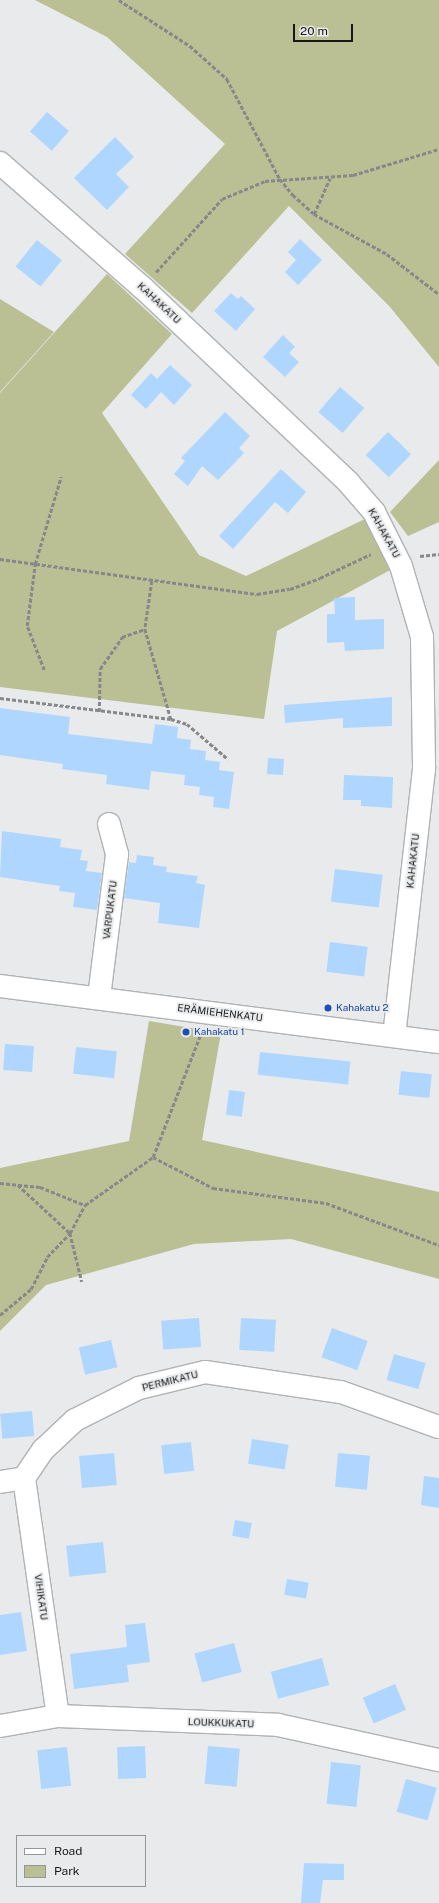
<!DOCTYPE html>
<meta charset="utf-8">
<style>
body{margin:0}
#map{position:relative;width:439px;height:1903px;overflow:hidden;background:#e9eaeb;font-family:"Public Sans",sans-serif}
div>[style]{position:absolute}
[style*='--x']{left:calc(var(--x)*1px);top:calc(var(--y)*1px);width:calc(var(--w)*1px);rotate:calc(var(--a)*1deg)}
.green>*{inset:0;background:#bac093}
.building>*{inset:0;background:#afd6fe;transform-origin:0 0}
.path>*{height:2.5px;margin-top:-1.25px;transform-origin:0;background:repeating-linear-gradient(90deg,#878889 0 4px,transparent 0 6px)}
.roads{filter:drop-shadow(1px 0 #b1b2b3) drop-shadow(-1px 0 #b1b2b3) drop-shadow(0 1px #b1b2b3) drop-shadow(0 -1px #b1b2b3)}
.minor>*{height:22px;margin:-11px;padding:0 11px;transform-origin:11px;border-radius:11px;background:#fff}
.tertiary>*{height:22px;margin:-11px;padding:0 11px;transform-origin:11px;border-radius:11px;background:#fff}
.dots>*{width:11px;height:11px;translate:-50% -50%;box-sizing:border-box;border:2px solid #e9eaeb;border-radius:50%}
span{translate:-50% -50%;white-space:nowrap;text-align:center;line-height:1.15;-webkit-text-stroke:3.5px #e9eaeb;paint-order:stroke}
.street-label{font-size:10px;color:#181819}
.transit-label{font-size:10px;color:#164399}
.left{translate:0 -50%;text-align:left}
.legend{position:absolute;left:16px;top:1835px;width:130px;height:52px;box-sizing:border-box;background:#e9eaeb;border:1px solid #959697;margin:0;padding:5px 7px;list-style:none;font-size:12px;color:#181819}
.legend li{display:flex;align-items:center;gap:8px;height:20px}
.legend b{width:20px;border:1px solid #959697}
.scale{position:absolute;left:293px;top:24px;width:60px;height:18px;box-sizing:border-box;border:2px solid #181819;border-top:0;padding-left:5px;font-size:12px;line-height:14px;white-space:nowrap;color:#181819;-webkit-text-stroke:3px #e9eaeb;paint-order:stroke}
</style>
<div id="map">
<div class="green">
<i style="clip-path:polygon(35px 0,439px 0,439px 367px,390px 307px,289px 206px,192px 313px,125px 254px,225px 144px,107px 37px)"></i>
<i style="clip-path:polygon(107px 274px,172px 334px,102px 413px,199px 555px,246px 576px,367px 518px,394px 568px,277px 631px,264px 719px,0 687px,0 393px)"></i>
<i style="clip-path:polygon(0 299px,54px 332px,0 392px)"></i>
<i style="clip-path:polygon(439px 460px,439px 522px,408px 536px,390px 512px)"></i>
<i style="clip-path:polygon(149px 1021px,221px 1033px,202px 1140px,439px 1192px,439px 1279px,291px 1239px,194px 1244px,46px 1285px,0 1331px,0 1168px,129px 1141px)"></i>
</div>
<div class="building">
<i style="left:47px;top:112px;width:29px;height:26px;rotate:41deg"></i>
<i style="clip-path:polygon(115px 137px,134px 157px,116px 174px,129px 187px,107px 210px,74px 178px)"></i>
<i style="clip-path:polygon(300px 239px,322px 260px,298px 285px,285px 272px,296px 260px,288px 252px)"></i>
<i style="left:37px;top:240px;width:32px;height:34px;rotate:39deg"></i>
<i style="clip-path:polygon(231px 293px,238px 299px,241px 296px,255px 309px,236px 331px,214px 311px)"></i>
<i style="clip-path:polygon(283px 335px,295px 347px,289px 353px,299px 362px,285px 377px,263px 357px)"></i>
<i style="clip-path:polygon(170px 365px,192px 385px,174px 405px,161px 392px,146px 409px,131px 395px,151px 373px,157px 379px)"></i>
<i style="left:340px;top:387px;width:32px;height:33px;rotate:41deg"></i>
<i style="clip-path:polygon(225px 412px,250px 436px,239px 448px,244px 453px,218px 480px,202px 466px,188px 486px,174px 474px,185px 461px,181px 458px)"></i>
<i style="left:388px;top:432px;width:32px;height:32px;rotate:44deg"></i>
<i style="clip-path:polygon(281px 469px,306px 492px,288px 513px,275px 502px,233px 549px,219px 536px)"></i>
<i style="clip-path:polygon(355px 597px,355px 620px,384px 619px,384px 649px,345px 651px,344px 642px,327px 643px,327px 614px,335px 614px,334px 598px)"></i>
<i style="clip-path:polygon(392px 697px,392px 726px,343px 728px,343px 718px,285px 723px,284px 705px)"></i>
<i style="clip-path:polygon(0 708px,70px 717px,68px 734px,152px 744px,155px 724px,178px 727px,177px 738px,191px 740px,190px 749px,206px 751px,205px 760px,220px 762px,219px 770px,234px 772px,229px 809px,213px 807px,214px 797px,199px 795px,200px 787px,184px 785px,185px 775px,151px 771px,149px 790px,106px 784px,107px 775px,62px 769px,63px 764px,0 755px)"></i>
<i style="left:268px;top:758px;width:16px;height:16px;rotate:4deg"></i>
<i style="clip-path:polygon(344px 775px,393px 777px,392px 808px,361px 806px,361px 800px,343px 800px)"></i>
<i style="clip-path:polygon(2px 831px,61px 839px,60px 847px,82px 850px,80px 860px,88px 861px,86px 871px,102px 873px,97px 910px,73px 907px,75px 893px,59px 891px,60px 886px,0 877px)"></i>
<i style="clip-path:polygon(137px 855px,154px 857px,153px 865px,167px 867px,166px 872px,198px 876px,196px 883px,205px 885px,199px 928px,158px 923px,160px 903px,124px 898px,129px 862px,136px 863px)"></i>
<i style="left:335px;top:869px;width:48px;height:33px;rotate:7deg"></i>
<i style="left:330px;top:942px;width:38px;height:30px;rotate:7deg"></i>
<i style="left:5px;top:1044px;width:29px;height:26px;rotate:4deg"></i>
<i style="left:76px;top:1047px;width:41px;height:27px;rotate:6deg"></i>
<i style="left:260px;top:1052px;width:91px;height:23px;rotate:6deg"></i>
<i style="left:401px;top:1071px;width:31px;height:24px;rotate:6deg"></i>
<i style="left:229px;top:1090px;width:16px;height:25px;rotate:7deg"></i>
<i style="left:199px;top:1318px;width:29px;height:38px;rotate:86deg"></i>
<i style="left:241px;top:1318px;width:35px;height:32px;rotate:3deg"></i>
<i style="left:332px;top:1328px;width:38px;height:31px;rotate:20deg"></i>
<i style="left:111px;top:1340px;width:28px;height:33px;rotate:77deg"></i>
<i style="left:394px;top:1354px;width:33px;height:27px;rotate:16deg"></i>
<i style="left:32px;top:1411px;width:25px;height:32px;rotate:85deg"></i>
<i style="left:252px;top:1439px;width:37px;height:25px;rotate:9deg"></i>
<i style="left:191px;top:1442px;width:29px;height:30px;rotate:84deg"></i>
<i style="left:114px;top:1453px;width:32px;height:35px;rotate:85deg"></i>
<i style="left:338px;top:1453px;width:32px;height:34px;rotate:5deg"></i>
<i style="clip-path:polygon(424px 1476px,439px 1478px,439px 1508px,421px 1505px)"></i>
<i style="left:235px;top:1520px;width:17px;height:16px;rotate:10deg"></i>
<i style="left:103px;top:1542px;width:31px;height:37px;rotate:84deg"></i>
<i style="left:287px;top:1579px;width:22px;height:16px;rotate:10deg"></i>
<i style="clip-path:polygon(21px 1612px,27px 1651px,0 1655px,0 1615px)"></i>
<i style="clip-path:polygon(145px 1623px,150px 1662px,127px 1665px,129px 1682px,74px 1689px,70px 1654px,127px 1647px,125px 1625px)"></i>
<i style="left:234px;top:1643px;width:30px;height:41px;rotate:75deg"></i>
<i style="left:322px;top:1658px;width:28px;height:53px;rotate:75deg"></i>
<i style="left:395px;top:1684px;width:28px;height:35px;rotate:67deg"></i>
<i style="left:145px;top:1746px;width:32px;height:28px;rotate:88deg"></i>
<i style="left:208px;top:1746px;width:32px;height:38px;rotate:5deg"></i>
<i style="left:67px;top:1747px;width:39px;height:30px;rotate:84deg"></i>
<i style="left:331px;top:1762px;width:30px;height:42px;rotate:6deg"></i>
<i style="left:406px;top:1779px;width:32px;height:34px;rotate:16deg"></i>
<i style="clip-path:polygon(304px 1863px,344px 1864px,344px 1880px,323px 1880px,320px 1903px,301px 1903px)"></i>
</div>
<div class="path">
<i style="--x:119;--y:0;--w:85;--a:32.9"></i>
<i style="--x:190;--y:46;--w:50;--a:41.7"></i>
<i style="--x:227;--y:79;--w:113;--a:62.1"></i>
<i style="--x:280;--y:179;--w:21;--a:51"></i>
<i style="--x:293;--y:195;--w:28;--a:42"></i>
<i style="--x:314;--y:214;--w:83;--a:28.7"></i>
<i style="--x:387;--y:254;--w:66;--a:37.6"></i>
<i style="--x:314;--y:214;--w:39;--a:-66"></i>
<i style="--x:156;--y:272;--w:98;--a:-47.9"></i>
<i style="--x:222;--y:199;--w:47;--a:-22.7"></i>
<i style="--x:265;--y:181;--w:88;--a:-3.9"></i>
<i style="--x:353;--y:175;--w:90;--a:-16.8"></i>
<i style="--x:420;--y:556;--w:19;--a:-6"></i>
<i style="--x:0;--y:559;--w:259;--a:7.8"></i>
<i style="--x:257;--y:594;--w:33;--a:-9"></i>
<i style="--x:290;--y:589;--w:32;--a:-20"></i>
<i style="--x:320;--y:578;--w:56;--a:-25.2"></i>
<i style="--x:152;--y:581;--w:49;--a:98.3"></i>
<i style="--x:145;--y:629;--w:94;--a:73.9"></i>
<i style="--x:44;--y:670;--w:47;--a:-111.1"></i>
<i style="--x:27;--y:626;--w:63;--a:-82.6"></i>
<i style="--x:35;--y:564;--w:91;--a:-73.4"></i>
<i style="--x:0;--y:698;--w:172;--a:7"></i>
<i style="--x:171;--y:719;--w:17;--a:17"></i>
<i style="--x:187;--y:724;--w:54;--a:40.5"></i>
<i style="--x:99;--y:712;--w:43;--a:-88.7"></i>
<i style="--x:100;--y:669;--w:39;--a:-55"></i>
<i style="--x:122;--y:637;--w:24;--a:-19"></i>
<i style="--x:153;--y:1157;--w:68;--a:27.3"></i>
<i style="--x:213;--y:1188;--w:114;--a:7.6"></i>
<i style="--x:326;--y:1203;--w:121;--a:20.4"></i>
<i style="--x:0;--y:1183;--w:40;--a:5.7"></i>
<i style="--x:40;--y:1187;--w:48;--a:21.8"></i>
<i style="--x:18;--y:1185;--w:71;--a:42.7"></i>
<i style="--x:70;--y:1233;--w:50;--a:76.2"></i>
<i style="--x:0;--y:1315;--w:40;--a:-40"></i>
<i style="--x:31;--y:1289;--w:36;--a:-63"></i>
<i style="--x:47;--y:1257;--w:33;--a:-46"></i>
<i style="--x:70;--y:1233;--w:32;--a:-62"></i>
<i style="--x:85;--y:1205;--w:83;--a:-35.2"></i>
<i style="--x:153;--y:1157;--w:133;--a:-68.8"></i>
</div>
<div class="roads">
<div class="minor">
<i style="--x:0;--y:163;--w:190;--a:41.2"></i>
<i style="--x:143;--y:288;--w:282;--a:43.4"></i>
<i style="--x:348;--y:482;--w:40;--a:49"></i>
<i style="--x:374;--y:512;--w:60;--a:63.4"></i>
<i style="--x:401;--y:566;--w:74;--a:73.5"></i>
<i style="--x:422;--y:637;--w:132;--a:89.1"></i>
<i style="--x:424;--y:769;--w:268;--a:96.4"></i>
<i style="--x:99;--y:997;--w:144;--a:-82.8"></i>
<i style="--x:117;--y:854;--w:31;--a:-105"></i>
<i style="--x:24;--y:1478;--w:240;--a:81.9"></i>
<i style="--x:0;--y:1482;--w:24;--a:-9"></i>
<i style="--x:24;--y:1478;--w:34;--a:-56"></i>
<i style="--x:43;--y:1450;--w:44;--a:-43.2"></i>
<i style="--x:75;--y:1420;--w:72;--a:-26.6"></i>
<i style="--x:139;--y:1388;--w:68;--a:-13.6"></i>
<i style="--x:205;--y:1372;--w:137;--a:8.4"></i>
<i style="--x:341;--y:1392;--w:104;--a:19.7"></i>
<i style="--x:0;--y:1726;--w:59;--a:-9.8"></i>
<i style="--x:58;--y:1716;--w:220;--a:2.3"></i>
<i style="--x:278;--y:1725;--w:165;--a:12.3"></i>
</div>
<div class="tertiary">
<i style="--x:0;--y:986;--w:443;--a:7.3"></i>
</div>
</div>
<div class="dots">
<i style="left:328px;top:1008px;background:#1a4fb4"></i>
<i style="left:186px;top:1032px;background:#1a4fb4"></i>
</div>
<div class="street-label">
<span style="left:159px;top:303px;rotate:43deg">KAHAKATU</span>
<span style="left:384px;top:533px;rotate:61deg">KAHAKATU</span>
<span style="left:413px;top:861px;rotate:-84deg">KAHAKATU</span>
<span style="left:110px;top:910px;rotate:-83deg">VARPUKATU</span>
<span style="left:220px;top:1013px;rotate:7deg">ERÄMIEHENKATU</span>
<span style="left:170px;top:1381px;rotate:-14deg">PERMIKATU</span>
<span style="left:41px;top:1597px;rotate:82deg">VIHIKATU</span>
<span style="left:221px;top:1723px;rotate:2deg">LOUKKUKATU</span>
</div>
<div class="transit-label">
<span class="left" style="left:336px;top:1008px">Kahakatu 2</span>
<span class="left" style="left:194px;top:1032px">Kahakatu 1</span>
</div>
<ul class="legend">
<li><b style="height:5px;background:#fff"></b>Road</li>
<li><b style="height:11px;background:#bac093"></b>Park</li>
</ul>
<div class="scale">20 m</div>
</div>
